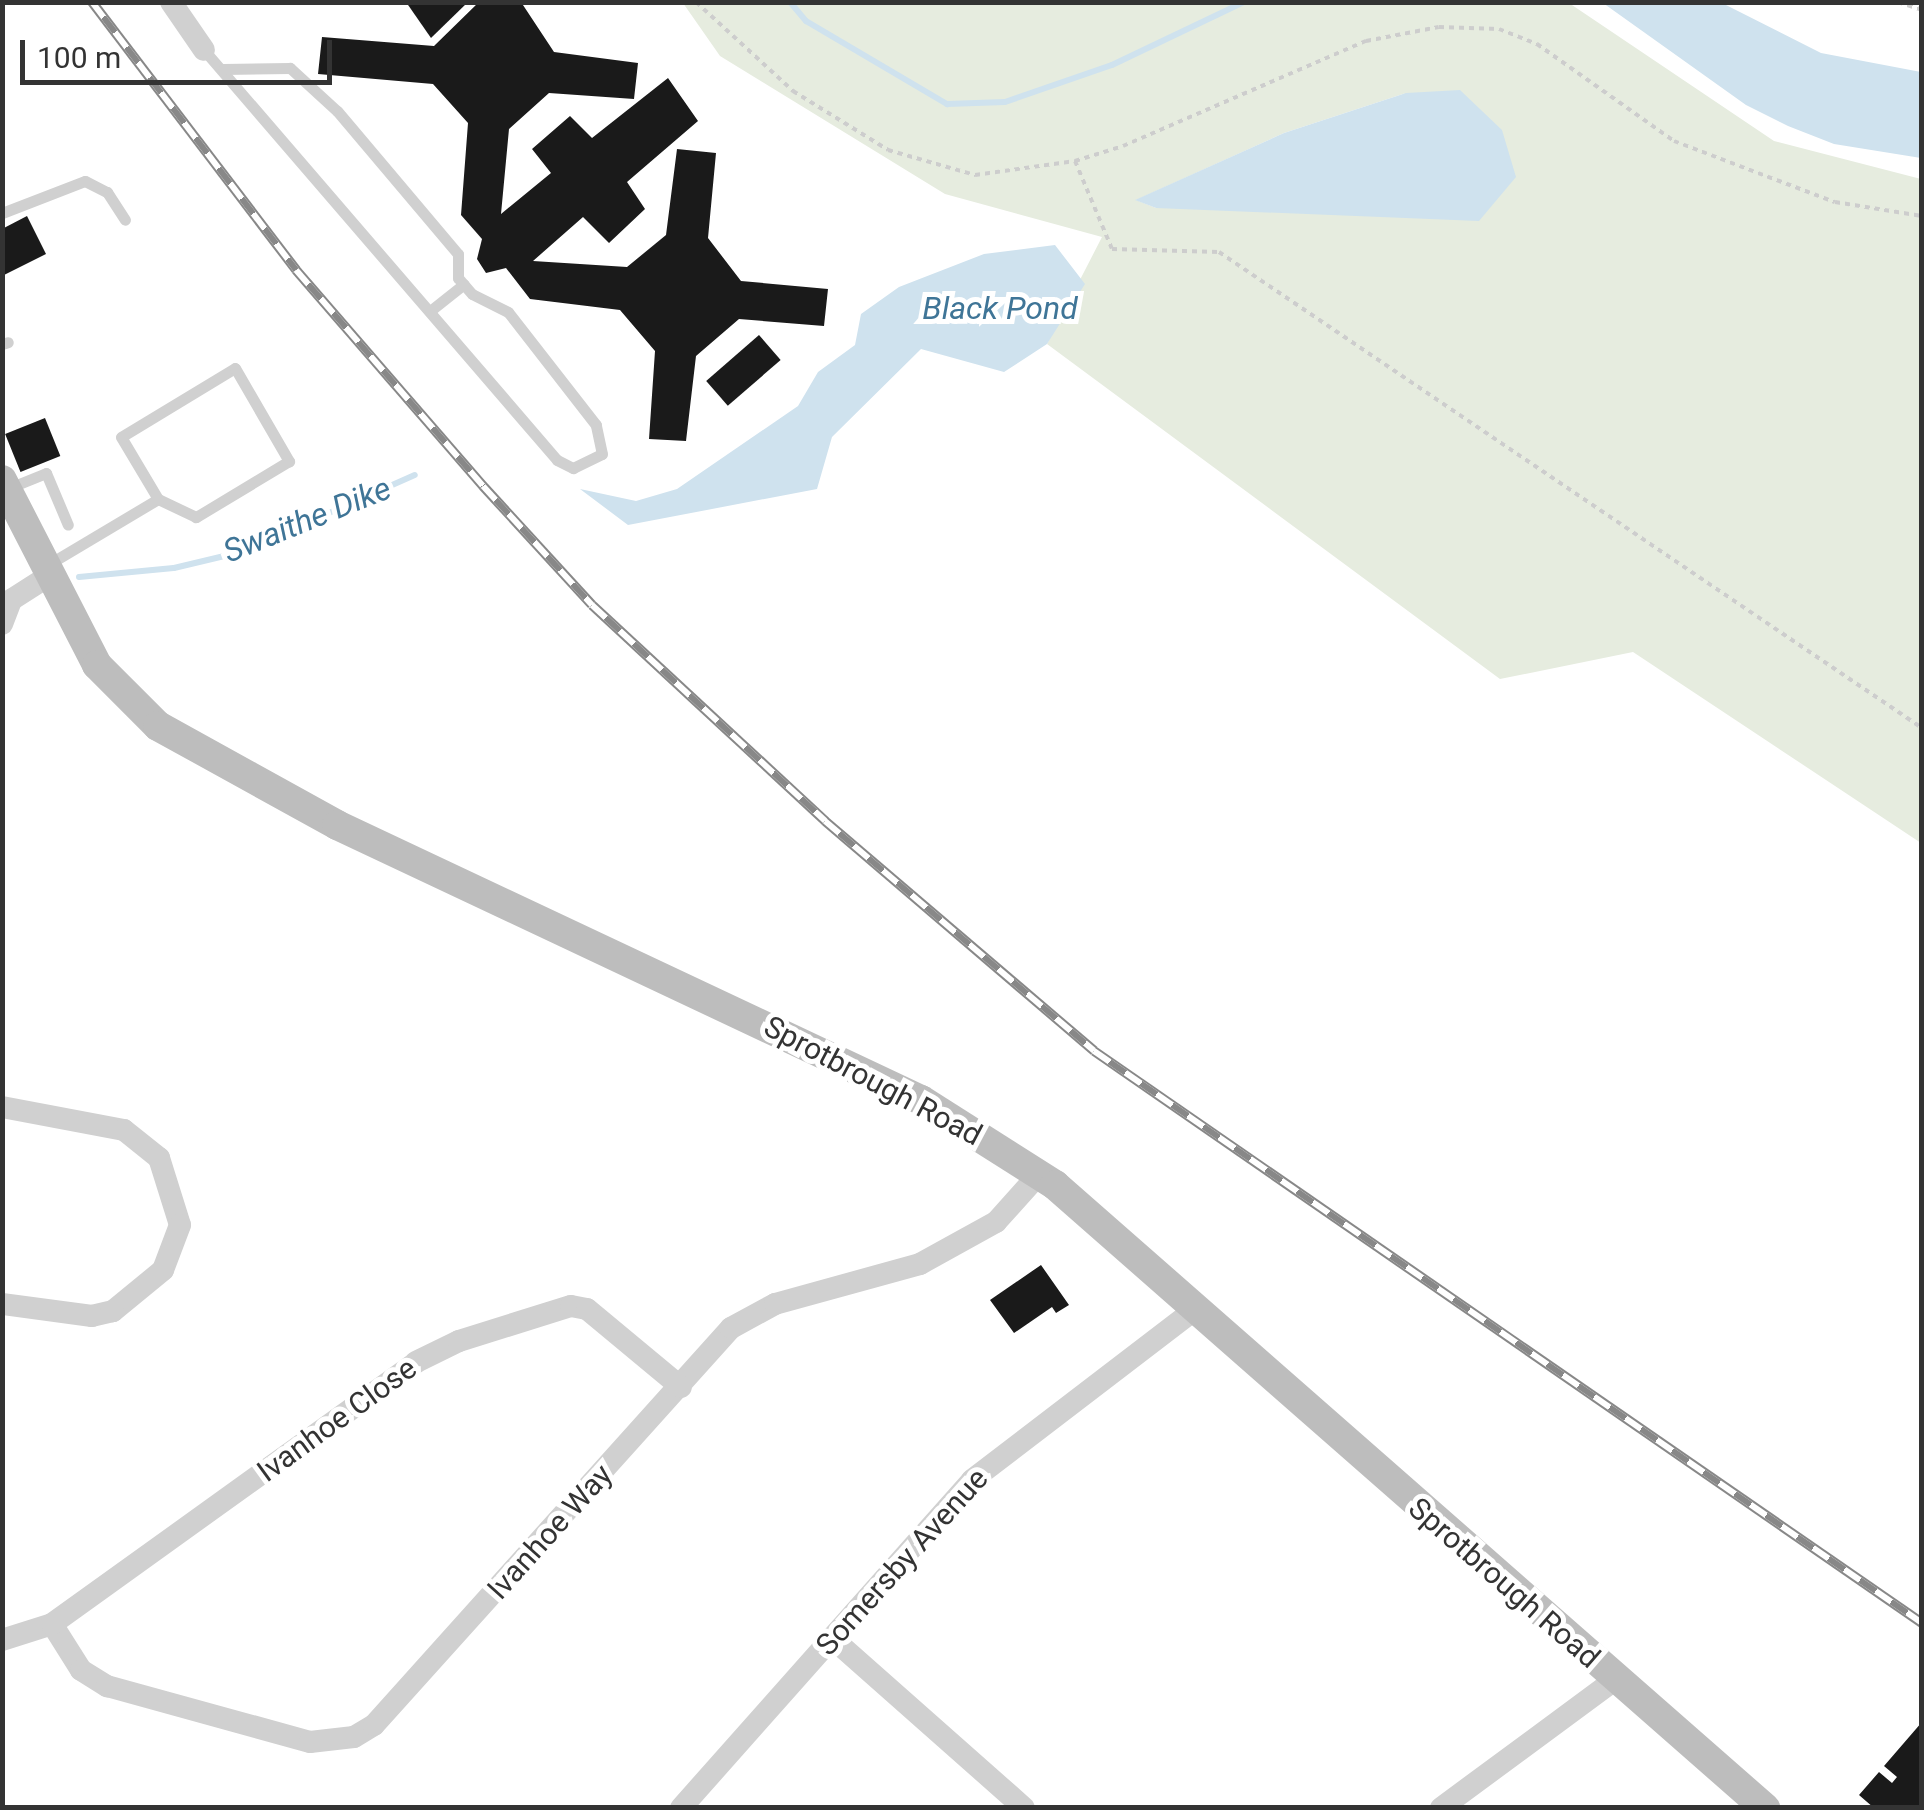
<!DOCTYPE html>
<style>
body{margin:0}
#map{position:relative;width:1924px;height:1810px;overflow:hidden;background:#fff;font-family:Roboto,sans-serif}
div>[style]{position:absolute}
[style*='--x']{left:calc(var(--x)*1px);top:calc(var(--y)*1px);width:calc(var(--w)*1px);rotate:calc(var(--a)*1deg)}
.green>*{inset:0;background:#e6ecdf}
.water>*{inset:0;background:#cfe2ee}
.stream>*{height:6px;margin:-3px;padding:0 3px;transform-origin:3px;border-radius:3px;background:#cfe2ee}
.building>*{inset:0;background:#1a1a1a;transform-origin:0 0}
.path>*{height:4px;margin-top:-2px;transform-origin:0;background:repeating-linear-gradient(90deg,#cdcdcd 0 5px,transparent 0 10px)}
.lane>*{height:11px;margin:-5.5px;padding:0 5.5px;transform-origin:5.5px;border-radius:5.5px;background:#d0d0d0}
.street>*{height:22px;margin:-11px;padding:0 11px;transform-origin:11px;border-radius:11px;background:#d0d0d0}
.secondary>*{height:30px;margin:-15px;padding:0 15px;transform-origin:15px;border-radius:15px;background:#bdbdbd}
.rail>*{height:10px;margin-top:-5px;transform-origin:0;background:repeating-linear-gradient(90deg,#fff 0 19px,#888 0 38px);box-sizing:border-box;border-block:2px solid #888}
span{translate:-50% -50%;white-space:nowrap;text-align:center;line-height:1.15;-webkit-text-stroke:10px #fff;paint-order:stroke}
.street-label{font-size:30px;color:#333}
.water-label{font-size:32px;color:#3f7597;font-style:italic}
.frame{position:absolute;inset:0;border:5px solid #333;pointer-events:none}
.scale{position:absolute;left:20px;top:40px;width:312px;height:45px;box-sizing:border-box;border:5px solid #333;border-top:0;padding-left:12px;font-size:30px;line-height:35px;white-space:nowrap;color:#333;-webkit-text-stroke:8px #fff;paint-order:stroke}
</style>
<div id="map">
<div class="green">
<i style="clip-path:polygon(evenodd,683px 3px,1569px 3px,1774px 141px,1921px 179px,1921px 843px,1633px 652px,1500px 679px,1047px 344px,1102px 237px,945px 194px,720px 56px,683px 3px,1406px 93px,1156px 208px,1136px 200px,1284px 133px,1406px 93px)"></i>
</div>
<div class="water">
<i style="clip-path:polygon(1603px 3px,1722px 3px,1821px 53px,1921px 72px,1921px 158px,1834px 144px,1788px 126px,1746px 105px)"></i>
<i style="clip-path:polygon(1460px 90px,1502px 130px,1516px 177px,1479px 221px,1156px 208px,1135px 200px,1284px 133px,1406px 93px)"></i>
<i style="clip-path:polygon(1055px 245px,1085px 284px,1047px 344px,1004px 372px,921px 349px,832px 437px,817px 489px,628px 525px,580px 489px,636px 501px,677px 489px,798px 406px,818px 372px,855px 345px,861px 314px,899px 287px,984px 254px)"></i>
</div>
<div class="stream">
<i style="--x:790;--y:2;--w:25;--a:50"></i>
<i style="--x:806;--y:21;--w:164;--a:30.5"></i>
<i style="--x:947;--y:104;--w:58;--a:-2"></i>
<i style="--x:1005;--y:102;--w:113;--a:-19.1"></i>
<i style="--x:1112;--y:65;--w:146;--a:-25.5"></i>
<i style="--x:79;--y:577;--w:95;--a:-5.4"></i>
<i style="--x:174;--y:568;--w:69;--a:-13.4"></i>
<i style="--x:241;--y:552;--w:190;--a:-23.9"></i>
</div>
<div class="building">
<i style="clip-path:polygon(406px 2px,468px 2px,431px 38px)"></i>
<i style="clip-path:polygon(479px 2px,521px 2px,554px 52px,638px 63px,634px 99px,549px 93px,509px 129px,501px 214px,551px 173px,532px 149px,570px 116px,592px 138px,668px 78px,698px 121px,627px 182px,645px 209px,609px 243px,583px 217px,533px 261px,627px 267px,666px 235px,677px 149px,716px 153px,708px 238px,741px 281px,828px 289px,824px 326px,739px 319px,696px 356px,686px 441px,649px 439px,655px 351px,620px 310px,530px 299px,506px 268px,486px 273px,477px 259px,482px 239px,461px 215px,468px 123px,433px 84px,318px 74px,322px 37px,434px 46px)"></i>
<i style="clip-path:polygon(27px 216px,46px 254px,2px 276px,2px 229px)"></i>
<i style="left:759px;top:335px;width:33px;height:70px;rotate:49deg"></i>
<i style="left:45px;top:418px;width:41px;height:43px;rotate:68deg"></i>
<i style="clip-path:polygon(1041px 1265px,1069px 1305px,1056px 1313px,1052px 1307px,1014px 1333px,990px 1300px)"></i>
<i style="clip-path:polygon(1922px 1722px,1922px 1808px,1874px 1808px,1859px 1795px,1879px 1772px,1892px 1783px,1897px 1777px,1884px 1766px)"></i>
</div>
<div class="path">
<i style="--x:696;--y:2;--w:132;--a:42.5"></i>
<i style="--x:793;--y:91;--w:112;--a:31.8"></i>
<i style="--x:888;--y:150;--w:91;--a:16"></i>
<i style="--x:975;--y:175;--w:101;--a:-8"></i>
<i style="--x:1075;--y:161;--w:50;--a:-17.4"></i>
<i style="--x:1123;--y:146;--w:265;--a:-23.4"></i>
<i style="--x:1366;--y:41;--w:74;--a:-10.9"></i>
<i style="--x:1439;--y:27;--w:60;--a:1.9"></i>
<i style="--x:1499;--y:29;--w:41;--a:21.5"></i>
<i style="--x:1537;--y:44;--w:168;--a:35.3"></i>
<i style="--x:1674;--y:141;--w:172;--a:20.8"></i>
<i style="--x:1835;--y:202;--w:88;--a:9.1"></i>
<i style="--x:1898;--y:2;--w:25;--a:18"></i>
<i style="--x:1075;--y:161;--w:95;--a:67.2"></i>
<i style="--x:1112;--y:249;--w:107;--a:1.6"></i>
<i style="--x:1219;--y:252;--w:849;--a:34.1"></i>
</div>
<div class="lane">
<i style="--x:204;--y:50;--w:541;--a:49.27"></i>
<i style="--x:557;--y:460;--w:18;--a:27"></i>
<i style="--x:573;--y:468;--w:32;--a:-26"></i>
<i style="--x:602;--y:454;--w:30;--a:-102"></i>
<i style="--x:596;--y:425;--w:143;--a:-127.9"></i>
<i style="--x:508;--y:312;--w:40;--a:-153.4"></i>
<i style="--x:472;--y:294;--w:21;--a:-131"></i>
<i style="--x:458;--y:278;--w:24;--a:-90"></i>
<i style="--x:458;--y:254;--w:187;--a:-130.2"></i>
<i style="--x:337;--y:111;--w:64;--a:-137.5"></i>
<i style="--x:290;--y:68;--w:67;--a:179.1"></i>
<i style="--x:2;--y:213;--w:89;--a:-21.1"></i>
<i style="--x:85;--y:181;--w:25;--a:27"></i>
<i style="--x:107;--y:192;--w:33;--a:57"></i>
<i style="--x:430;--y:311;--w:43;--a:-38.5"></i>
<i style="--x:2;--y:344;--w:6;--a:-18"></i>
<i style="--x:9;--y:488;--w:40;--a:-22"></i>
<i style="--x:46;--y:473;--w:56;--a:67.1"></i>
<i style="--x:49;--y:564;--w:127;--a:-30.8"></i>
<i style="--x:158;--y:499;--w:72;--a:-120.8"></i>
<i style="--x:121;--y:437;--w:133;--a:-31.2"></i>
<i style="--x:235;--y:368;--w:108;--a:59.9"></i>
<i style="--x:289;--y:461;--w:109;--a:148.9"></i>
<i style="--x:196;--y:517;--w:42;--a:-154.7"></i>
</div>
<div class="street">
<i style="--x:171;--y:2;--w:58;--a:55.5"></i>
<i style="--x:2;--y:624;--w:26;--a:-69"></i>
<i style="--x:11;--y:600;--w:46;--a:-32.7"></i>
<i style="--x:2;--y:1107;--w:124;--a:10.7"></i>
<i style="--x:124;--y:1130;--w:45;--a:38.7"></i>
<i style="--x:159;--y:1158;--w:70;--a:72.6"></i>
<i style="--x:180;--y:1225;--w:48;--a:110.7"></i>
<i style="--x:163;--y:1270;--w:65;--a:140.6"></i>
<i style="--x:113;--y:1311;--w:22;--a:167"></i>
<i style="--x:92;--y:1316;--w:91;--a:-172.4"></i>
<i style="--x:52;--y:1624;--w:54;--a:57.8"></i>
<i style="--x:81;--y:1670;--w:31;--a:32"></i>
<i style="--x:107;--y:1686;--w:211;--a:15.4"></i>
<i style="--x:310;--y:1742;--w:44;--a:-6.5"></i>
<i style="--x:354;--y:1737;--w:23;--a:-31"></i>
<i style="--x:374;--y:1725;--w:534;--a:-48.04"></i>
<i style="--x:731;--y:1328;--w:50;--a:-28.6"></i>
<i style="--x:775;--y:1304;--w:150;--a:-15.4"></i>
<i style="--x:920;--y:1264;--w:87;--a:-28.9"></i>
<i style="--x:996;--y:1222;--w:64;--a:-48.1"></i>
<i style="--x:832;--y:1638;--w:256;--a:41.5"></i>
<i style="--x:2;--y:1640;--w:52;--a:-17.7"></i>
<i style="--x:52;--y:1624;--w:448;--a:-35.7"></i>
<i style="--x:416;--y:1362;--w:48;--a:-26"></i>
<i style="--x:459;--y:1341;--w:117;--a:-17.4"></i>
<i style="--x:571;--y:1306;--w:16;--a:11"></i>
<i style="--x:587;--y:1309;--w:122;--a:39.7"></i>
<i style="--x:681;--y:1808;--w:438;--a:-48.4"></i>
<i style="--x:972;--y:1480;--w:283;--a:-37.4"></i>
<i style="--x:1441;--y:1808;--w:217;--a:-36.4"></i>
</div>
<div class="secondary">
<i style="--x:2;--y:480;--w:208;--a:62.8"></i>
<i style="--x:97;--y:665;--w:86;--a:45"></i>
<i style="--x:158;--y:726;--w:205;--a:28.9"></i>
<i style="--x:337;--y:825;--w:646;--a:25.22"></i>
<i style="--x:921;--y:1100;--w:159;--a:32.4"></i>
<i style="--x:1055;--y:1185;--w:945;--a:41.27"></i>
</div>
<div class="rail">
<i style="--x:92;--y:2;--w:337;--a:52.7"></i>
<i style="--x:296;--y:270;--w:286;--a:49.1"></i>
<i style="--x:483;--y:486;--w:161;--a:47.5"></i>
<i style="--x:592;--y:605;--w:318;--a:42.8"></i>
<i style="--x:825;--y:821;--w:354;--a:40.5"></i>
<i style="--x:1094;--y:1051;--w:1006;--a:34.64"></i>
</div>
<div class="street-label">
<span style="left:873px;top:1081px;rotate:28deg">Sprotbrough Road</span>
<span style="left:337px;top:1420px;rotate:-36deg">Ivanhoe Close</span>
<span style="left:550px;top:1532px;rotate:-48deg">Ivanhoe Way</span>
<span style="left:902px;top:1562px;rotate:-48deg">Somersby Avenue</span>
<span style="left:1504px;top:1583px;rotate:41deg">Sprotbrough Road</span>
</div>
<div class="water-label">
<span style="left:1000px;top:308px">Black Pond</span>
<span style="left:307px;top:520px;rotate:-22deg">Swaithe Dike</span>
</div>
<div class="frame"></div>
<div class="scale">100 m</div>
</div>
